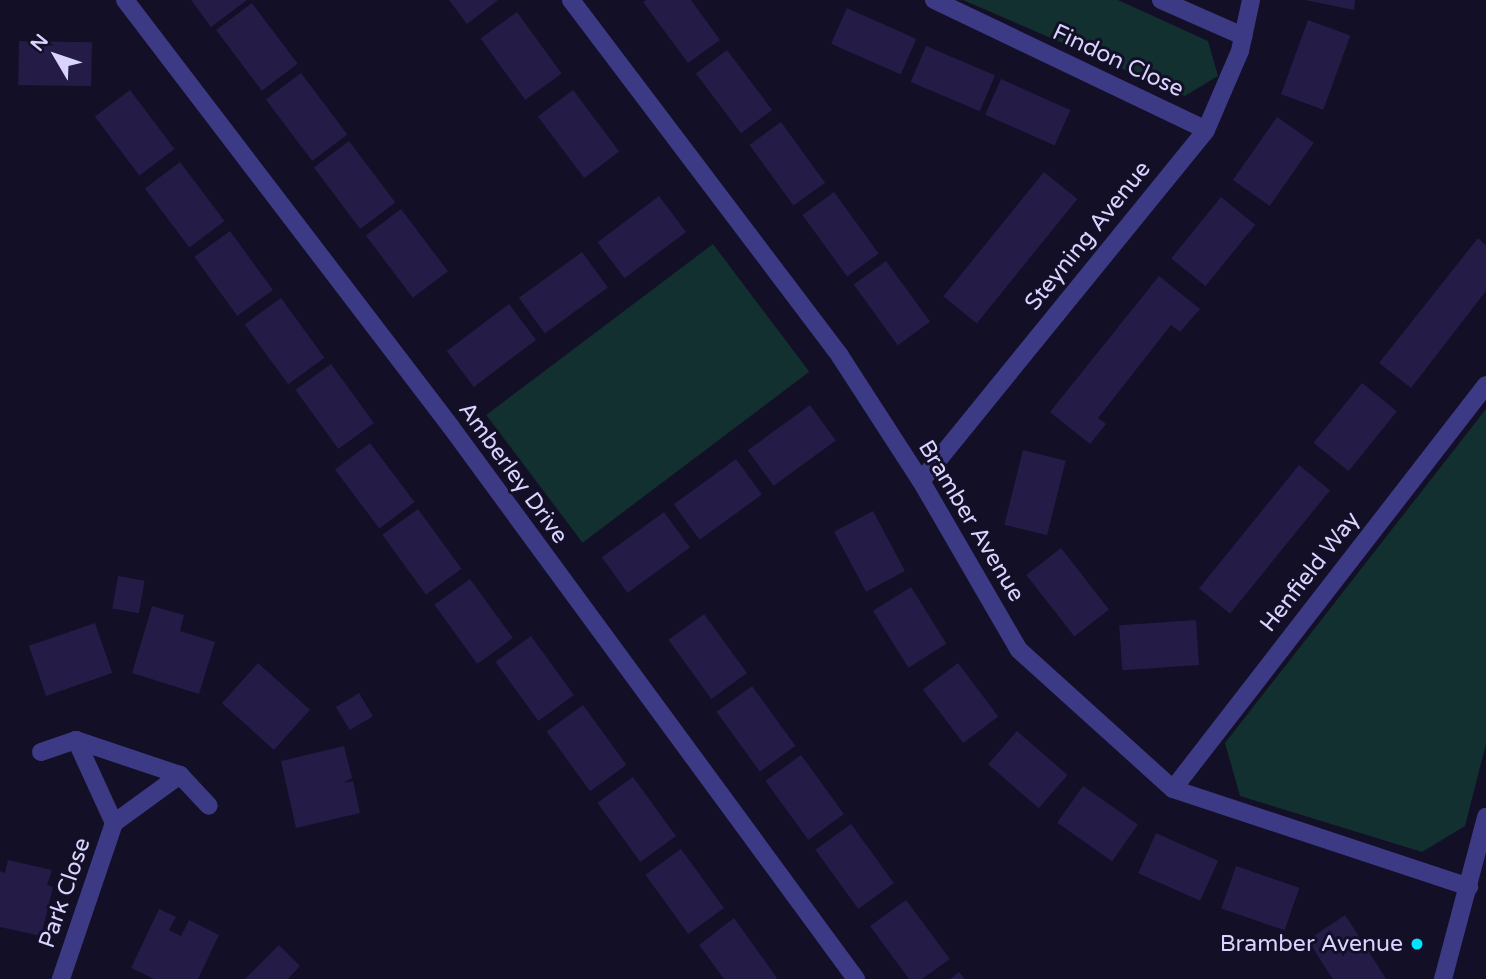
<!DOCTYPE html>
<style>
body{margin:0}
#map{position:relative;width:1486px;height:979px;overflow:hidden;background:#130f26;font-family:"Varela Round",sans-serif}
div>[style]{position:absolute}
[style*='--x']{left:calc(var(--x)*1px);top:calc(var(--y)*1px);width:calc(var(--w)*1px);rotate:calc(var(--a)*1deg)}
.green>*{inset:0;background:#12302f;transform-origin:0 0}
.building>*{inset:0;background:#241b47;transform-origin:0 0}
.minor>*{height:18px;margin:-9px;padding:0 9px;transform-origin:9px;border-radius:9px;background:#3d3a85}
.dots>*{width:19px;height:19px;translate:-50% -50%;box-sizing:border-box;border:4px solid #130f26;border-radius:50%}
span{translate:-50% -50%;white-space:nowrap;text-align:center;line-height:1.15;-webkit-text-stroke:6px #130f26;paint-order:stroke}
.street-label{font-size:23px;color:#d9d4ff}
.poi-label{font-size:23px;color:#d9d4ff}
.right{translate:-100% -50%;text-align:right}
.north{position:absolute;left:21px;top:21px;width:70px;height:70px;-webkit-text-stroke:5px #130f26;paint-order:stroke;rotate:309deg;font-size:19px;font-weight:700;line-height:28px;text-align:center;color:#d9d4ff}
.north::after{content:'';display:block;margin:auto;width:24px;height:32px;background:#d9d4ff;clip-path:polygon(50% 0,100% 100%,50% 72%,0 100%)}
</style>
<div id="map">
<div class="green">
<i style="clip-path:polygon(963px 0,1118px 0,1208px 41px,1218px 76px,1185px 96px)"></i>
<i style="left:713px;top:244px;width:160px;height:284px;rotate:53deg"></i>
<i style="clip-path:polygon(1486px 409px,1486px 744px,1465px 826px,1422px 852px,1240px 796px,1225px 743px)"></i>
</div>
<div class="building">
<i style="clip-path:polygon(191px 0,247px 0,211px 27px)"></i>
<i style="clip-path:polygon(449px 0,498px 0,467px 24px)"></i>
<i style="clip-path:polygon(646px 0,691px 0,720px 40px,688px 63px,643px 2px)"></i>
<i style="clip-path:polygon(1305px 0,1355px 0,1354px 10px)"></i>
<i style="left:252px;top:3px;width:76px;height:45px;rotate:53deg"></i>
<i style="left:847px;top:8px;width:76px;height:39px;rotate:24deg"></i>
<i style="left:517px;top:12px;width:76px;height:45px;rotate:54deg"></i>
<i style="left:1308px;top:20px;width:45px;height:79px;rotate:20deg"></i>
<i style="left:19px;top:41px;width:73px;height:44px;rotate:1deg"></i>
<i style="left:926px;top:46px;width:75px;height:39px;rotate:23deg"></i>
<i style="left:727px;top:50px;width:75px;height:39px;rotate:53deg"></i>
<i style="left:301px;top:73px;width:77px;height:44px;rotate:53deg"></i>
<i style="left:1001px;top:79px;width:76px;height:39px;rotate:24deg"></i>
<i style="left:130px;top:90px;width:74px;height:44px;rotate:53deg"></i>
<i style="left:573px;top:90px;width:77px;height:44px;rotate:53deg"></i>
<i style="left:1277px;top:117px;width:45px;height:77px;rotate:35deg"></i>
<i style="left:781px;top:122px;width:75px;height:39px;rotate:54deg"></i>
<i style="left:349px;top:141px;width:77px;height:44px;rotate:53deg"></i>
<i style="left:180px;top:162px;width:74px;height:44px;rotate:53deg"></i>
<i style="left:1044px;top:172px;width:43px;height:160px;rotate:39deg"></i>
<i style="left:834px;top:192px;width:76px;height:39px;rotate:54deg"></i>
<i style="left:659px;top:196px;width:45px;height:77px;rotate:53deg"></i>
<i style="left:1221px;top:197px;width:44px;height:79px;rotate:39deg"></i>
<i style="left:401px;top:209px;width:78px;height:44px;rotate:53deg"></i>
<i style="left:230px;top:231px;width:73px;height:44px;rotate:54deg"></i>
<i style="clip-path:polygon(1478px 238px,1486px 245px,1486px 291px,1411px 388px,1379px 363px)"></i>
<i style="left:582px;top:252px;width:44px;height:78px;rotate:54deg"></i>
<i style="left:886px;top:261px;width:75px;height:40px;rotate:54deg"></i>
<i style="clip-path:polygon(1159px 276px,1200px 309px,1180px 332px,1171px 325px,1098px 418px,1106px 424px,1090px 444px,1050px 412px)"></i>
<i style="left:281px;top:298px;width:74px;height:45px;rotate:54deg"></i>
<i style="left:509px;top:304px;width:45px;height:78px;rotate:53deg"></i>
<i style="left:331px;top:364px;width:73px;height:44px;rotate:54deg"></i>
<i style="left:1362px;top:383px;width:45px;height:77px;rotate:39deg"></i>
<i style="left:810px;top:405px;width:44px;height:77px;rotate:54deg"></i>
<i style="left:370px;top:443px;width:74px;height:44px;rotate:53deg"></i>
<i style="left:1023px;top:450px;width:44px;height:77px;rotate:14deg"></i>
<i style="left:736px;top:459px;width:44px;height:77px;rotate:54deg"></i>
<i style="left:1299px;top:465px;width:40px;height:159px;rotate:39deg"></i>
<i style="left:418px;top:509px;width:74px;height:44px;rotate:54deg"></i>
<i style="left:873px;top:511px;width:68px;height:44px;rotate:62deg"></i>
<i style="left:664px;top:512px;width:44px;height:77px;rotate:54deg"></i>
<i style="left:1061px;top:548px;width:78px;height:44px;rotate:52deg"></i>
<i style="left:118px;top:576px;width:27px;height:33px;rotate:10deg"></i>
<i style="left:470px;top:579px;width:73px;height:44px;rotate:54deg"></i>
<i style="left:911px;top:587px;width:67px;height:45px;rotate:58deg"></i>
<i style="clip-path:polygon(152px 606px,184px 615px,180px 631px,215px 642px,199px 694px,132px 673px)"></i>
<i style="left:704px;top:614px;width:73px;height:44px;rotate:54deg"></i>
<i style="left:1196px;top:620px;width:45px;height:77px;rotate:86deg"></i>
<i style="left:95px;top:623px;width:53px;height:70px;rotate:71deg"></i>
<i style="left:531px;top:636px;width:73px;height:44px;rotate:54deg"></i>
<i style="left:258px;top:663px;width:70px;height:54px;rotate:42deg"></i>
<i style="left:958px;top:663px;width:67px;height:44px;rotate:53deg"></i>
<i style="left:752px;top:686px;width:74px;height:44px;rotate:54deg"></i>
<i style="left:359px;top:693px;width:27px;height:27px;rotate:59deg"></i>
<i style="left:583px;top:705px;width:74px;height:45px;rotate:54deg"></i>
<i style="left:1017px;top:731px;width:67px;height:44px;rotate:41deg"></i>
<i style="clip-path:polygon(344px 746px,352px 778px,343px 783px,353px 781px,360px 813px,296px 828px,281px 761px)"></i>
<i style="left:801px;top:755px;width:73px;height:44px;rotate:54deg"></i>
<i style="left:633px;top:777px;width:73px;height:44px;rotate:54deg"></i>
<i style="left:1083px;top:786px;width:67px;height:45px;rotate:35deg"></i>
<i style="left:851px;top:824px;width:73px;height:44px;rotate:54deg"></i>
<i style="left:1156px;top:833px;width:68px;height:44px;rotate:24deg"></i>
<i style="left:681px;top:849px;width:73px;height:44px;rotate:54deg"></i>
<i style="clip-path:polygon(8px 860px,52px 870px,47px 885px,53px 887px,41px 936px,0 927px,0 871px,5px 873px)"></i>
<i style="left:1236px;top:866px;width:67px;height:45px;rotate:19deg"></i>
<i style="clip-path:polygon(906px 900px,950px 959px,922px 979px,909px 979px,870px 926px)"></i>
<i style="clip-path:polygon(159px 909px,176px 917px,169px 930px,181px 936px,189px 920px,219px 935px,198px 979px,154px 979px,131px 968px)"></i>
<i style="clip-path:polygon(1345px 915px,1366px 947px,1386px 979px,1333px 979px,1328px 972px,1308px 940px)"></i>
<i style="clip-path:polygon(734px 918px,777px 978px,776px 979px,724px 979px,699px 945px)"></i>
<i style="clip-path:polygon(279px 945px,300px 966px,288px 979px,245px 979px)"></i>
<i style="clip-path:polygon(959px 972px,965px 979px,950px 979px)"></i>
</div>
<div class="minor">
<i style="--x:125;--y:0;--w:537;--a:52.64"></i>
<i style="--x:451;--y:427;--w:685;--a:53.73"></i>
<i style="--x:571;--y:0;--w:446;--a:52.9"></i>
<i style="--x:840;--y:356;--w:149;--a:57.1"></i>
<i style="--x:921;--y:481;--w:195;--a:59.9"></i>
<i style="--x:1019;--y:650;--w:207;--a:42.1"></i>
<i style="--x:1173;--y:789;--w:312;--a:18.3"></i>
<i style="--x:934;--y:0;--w:301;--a:25.5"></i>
<i style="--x:1161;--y:0;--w:90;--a:23.7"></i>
<i style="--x:921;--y:481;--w:452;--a:-50.9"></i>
<i style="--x:1206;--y:130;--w:86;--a:-66.7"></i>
<i style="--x:1240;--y:51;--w:52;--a:-77.8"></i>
<i style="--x:76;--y:740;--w:110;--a:18.6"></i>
<i style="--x:180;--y:775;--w:42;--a:46.9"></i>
<i style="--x:41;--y:752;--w:37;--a:-19"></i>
<i style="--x:76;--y:740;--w:91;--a:65.4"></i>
<i style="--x:114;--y:823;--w:165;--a:108.8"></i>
<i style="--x:1173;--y:789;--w:511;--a:-52.23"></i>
<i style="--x:114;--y:823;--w:82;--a:-36"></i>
<i style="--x:1443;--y:979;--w:168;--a:-75.1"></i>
</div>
<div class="dots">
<i style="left:1417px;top:944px;background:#00e5ff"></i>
</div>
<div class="street-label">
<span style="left:1118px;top:61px;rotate:25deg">Findon Close</span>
<span style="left:1088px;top:236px;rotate:-51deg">Steyning Avenue</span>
<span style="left:513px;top:473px;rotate:54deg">Amberley Drive</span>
<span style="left:971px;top:521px;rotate:59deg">Bramber Avenue</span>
<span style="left:1310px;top:572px;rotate:-52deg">Henfield Way</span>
<span style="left:65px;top:893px;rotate:-71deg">Park Close</span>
</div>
<div class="poi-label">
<span class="right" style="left:1403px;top:944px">Bramber Avenue</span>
</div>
<div class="north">N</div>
</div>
